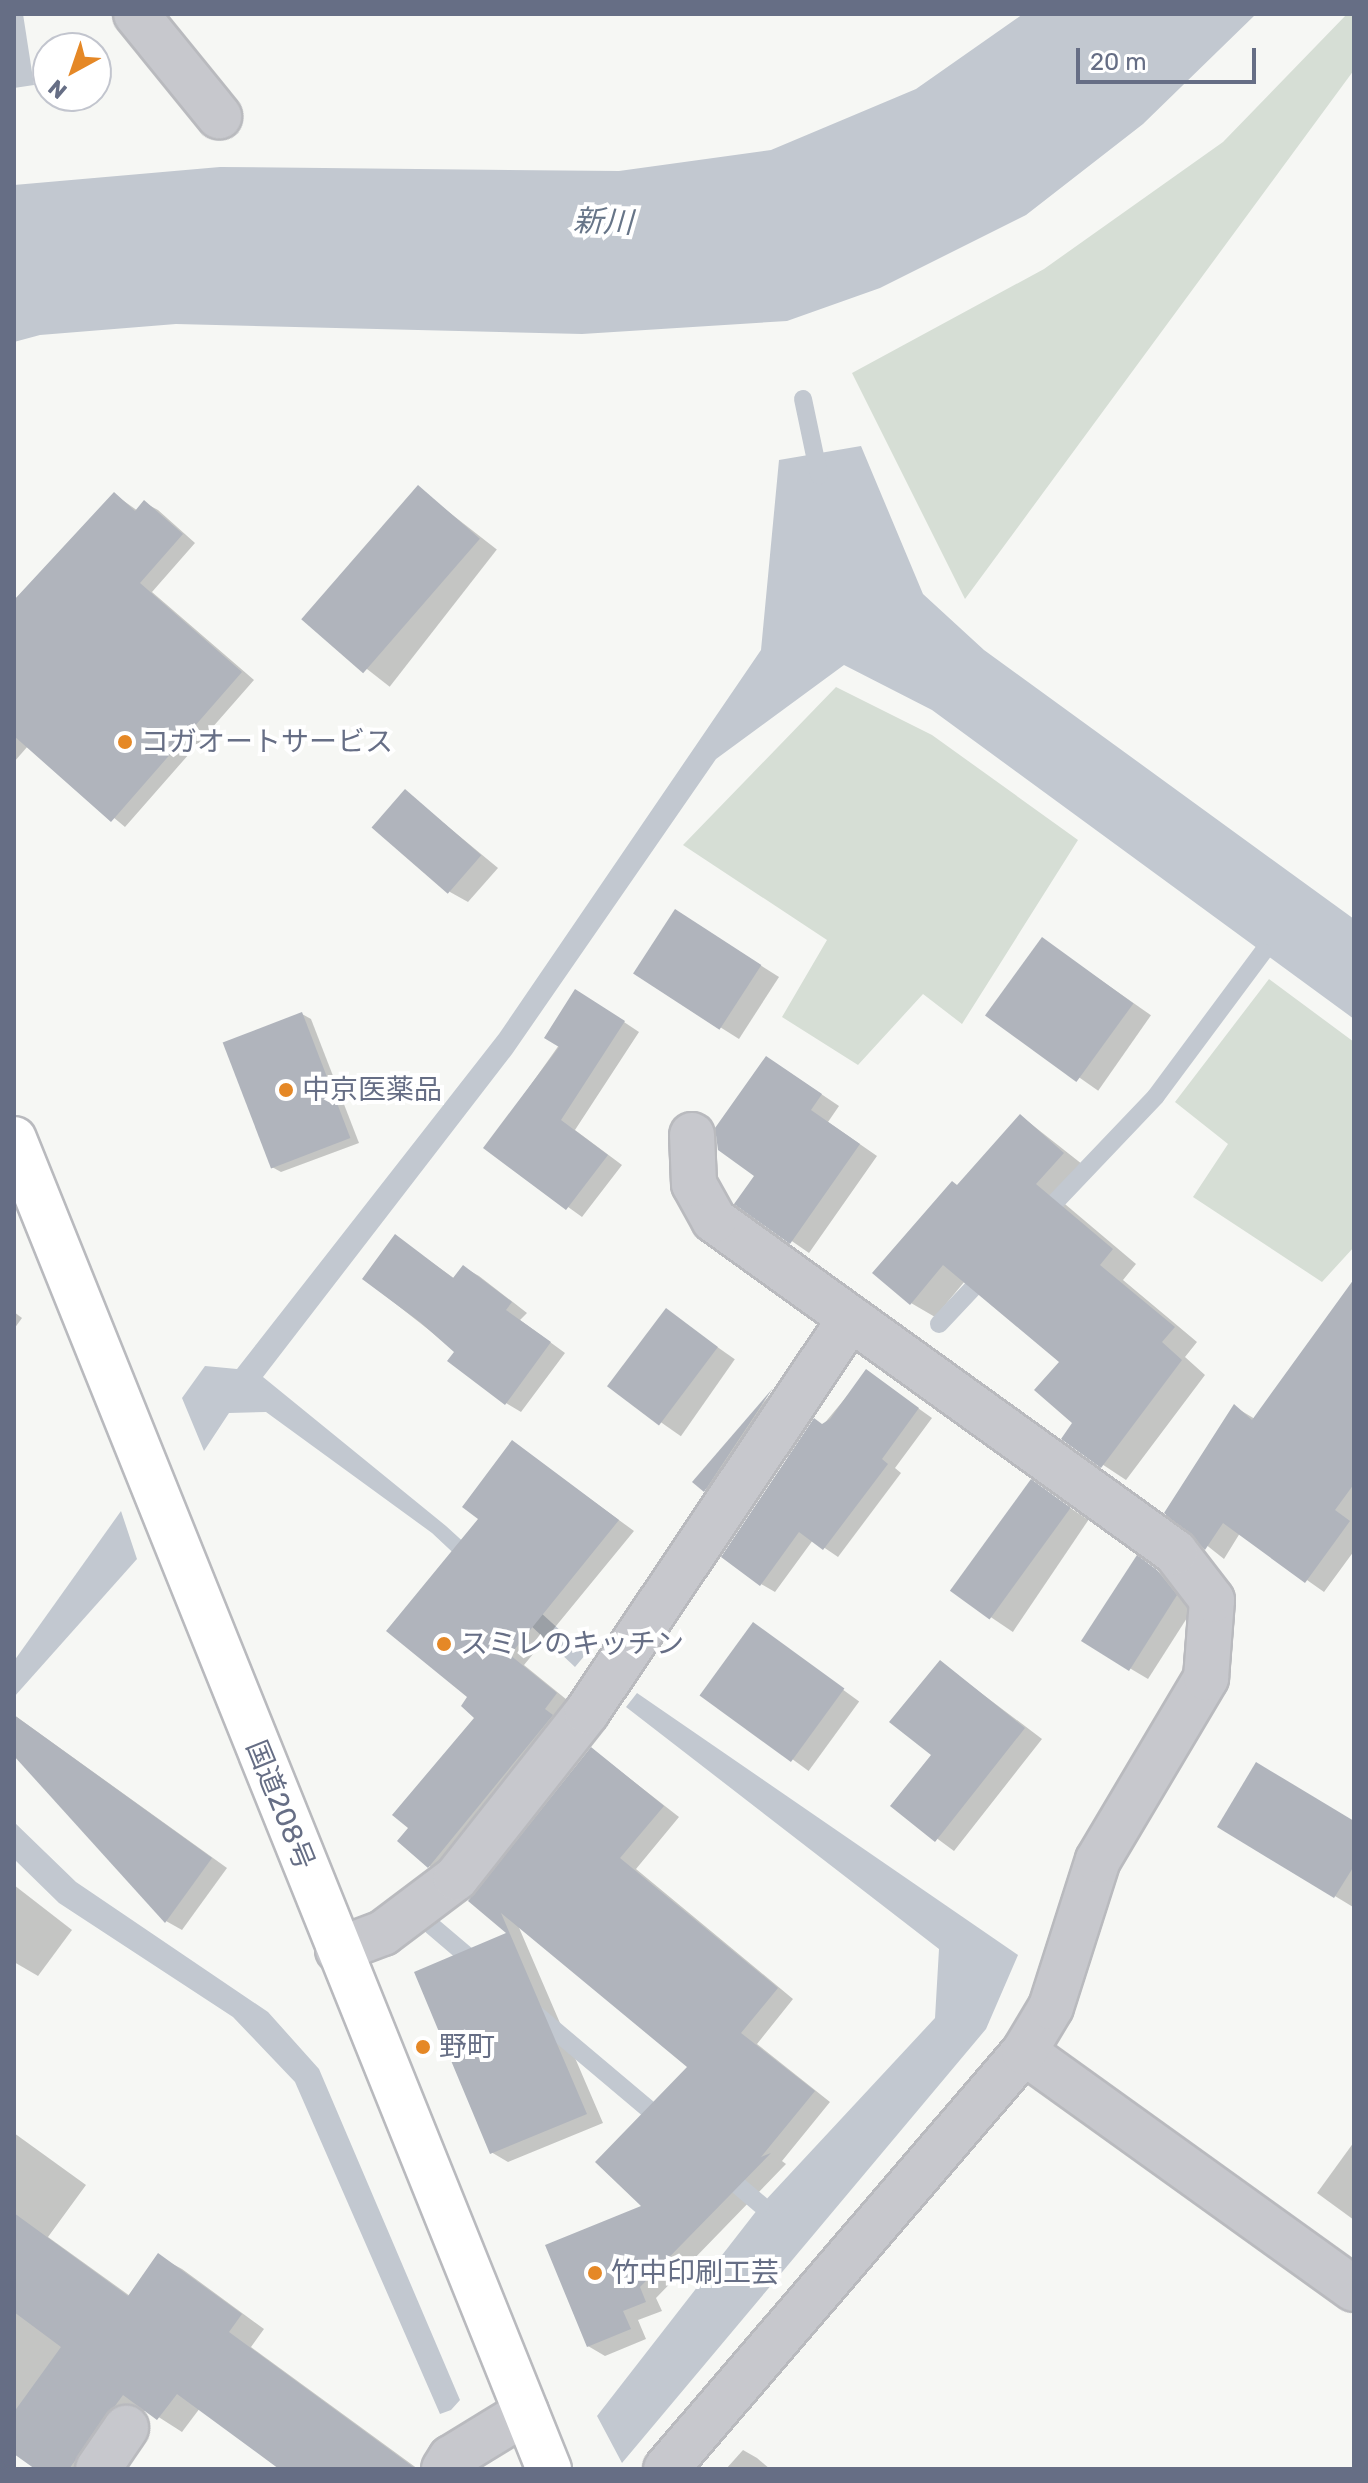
<!DOCTYPE html>
<meta charset="utf-8">
<style>
body{margin:0}
#map{position:relative;width:1368px;height:2483px;overflow:hidden;background:#f6f7f4;font-family:Rubik,"Noto Sans JP",sans-serif}
div>[style]{position:absolute}
[style*='--x']{left:calc(var(--x)*1px);top:calc(var(--y)*1px);width:calc(var(--w)*1px);rotate:calc(var(--a)*1deg)}
.green>*{inset:0;background:#d6ded5}
.water>*{inset:0;background:#c2c8d0}
.shadow>*{inset:0;background:#0003;transform-origin:0 0}
.stream>*{height:18px;margin:-9px;padding:0 9px;transform-origin:9px;border-radius:9px;background:#c2c8d0}
.building>*{inset:0;background:#b0b4bc;transform-origin:0 0}
.roads{filter:drop-shadow(2px 0 #b9babe) drop-shadow(-2px 0 #b9babe) drop-shadow(0 2px #b9babe) drop-shadow(0 -2px #b9babe)}
.minor>*{height:44px;margin:-22px;padding:0 22px;transform-origin:22px;border-radius:22px;background:#c7c8cd}
.trunk>*{height:44px;margin:-22px;padding:0 22px;transform-origin:22px;border-radius:22px;background:#fff}
.dots>*{width:22px;height:22px;translate:-50% -50%;box-sizing:border-box;border:4px solid #fff;border-radius:50%}
span{translate:-50% -50%;white-space:nowrap;text-align:center;line-height:1.15;-webkit-text-stroke:8px #fff;paint-order:stroke}
.poi-label{font-size:28px;color:#666e85}
.left{translate:0 -50%;text-align:left}
.street-label{font-size:28px;color:#666e85}
.water-label{font-size:30px;color:#677588;font-style:italic}
.frame{position:absolute;inset:0;border:16px solid #666e85;pointer-events:none}
.north{position:absolute;left:32px;top:32px;width:80px;height:80px;box-sizing:border-box;background:#fff;border:2px solid #c2c5ce;border-radius:50%;rotate:220deg;font-size:22px;font-weight:700;line-height:32px;text-align:center;color:#666e85}
.north::after{content:'';display:block;margin:auto;width:28px;height:36px;background:#e58826;clip-path:polygon(50% 0,100% 100%,50% 72%,0 100%)}
.scale{position:absolute;left:1076px;top:48px;width:180px;height:36px;box-sizing:border-box;border:4px solid #666e85;border-top:0;padding-left:10px;font-size:24px;line-height:28px;white-space:nowrap;color:#666e85;-webkit-text-stroke:6px #fff;paint-order:stroke}
</style>
<div id="map">
<div class="green">
<i style="clip-path:polygon(1347px 14px,1354px 14px,1354px 70px,965px 599px,852px 373px,1044px 269px,1223px 142px)"></i>
<i style="clip-path:polygon(836px 687px,932px 735px,1078px 840px,962px 1024px,923px 994px,858px 1065px,782px 1017px,827px 940px,683px 845px)"></i>
<i style="clip-path:polygon(1269px 979px,1354px 1042px,1354px 1247px,1322px 1282px,1193px 1197px,1228px 1144px,1175px 1102px)"></i>
</div>
<div class="water">
<i style="clip-path:polygon(14px 14px,23px 14px,34px 85px,14px 88px)"></i>
<i style="clip-path:polygon(1023px 14px,1256px 14px,1143px 124px,1026px 215px,880px 288px,787px 321px,582px 334px,176px 324px,40px 335px,14px 342px,14px 185px,220px 167px,619px 171px,771px 150px,916px 89px)"></i>
<i style="clip-path:polygon(861px 446px,923px 594px,984px 650px,1354px 919px,1354px 1019px,932px 710px,844px 665px,716px 759px,512px 1054px,263px 1377px,446px 1526px,586px 1654px,575px 1667px,432px 1533px,266px 1412px,229px 1413px,204px 1451px,182px 1398px,205px 1366px,237px 1369px,499px 1034px,761px 650px,779px 460px)"></i>
<i style="clip-path:polygon(121px 1511px,137px 1559px,14px 1697px,14px 1661px)"></i>
<i style="clip-path:polygon(637px 1693px,1018px 1955px,986px 2029px,622px 2463px,597px 2416px,761px 2205px,935px 2018px,939px 1949px,626px 1707px)"></i>
<i style="clip-path:polygon(14px 1822px,76px 1882px,268px 2012px,319px 2069px,460px 2400px,451px 2410px,440px 2414px,295px 2082px,233px 2017px,59px 1903px,14px 1859px)"></i>
</div>
<div class="shadow">
<i style="left:418px;top:488px;width:100px;height:174px;rotate:38deg"></i>
<i style="clip-path:polygon(114px 494px,138px 511px,145px 503px,158px 510px,195px 543px,152px 592px,254px 680px,125px 827px,28px 746px,14px 762px,14px 606px)"></i>
<i style="clip-path:polygon(406px 792px,498px 868px,468px 902px,450px 892px)"></i>
<i style="clip-path:polygon(693px 922px,779px 977px,739px 1039px,636px 974px)"></i>
<i style="left:1042px;top:939px;width:133px;height:92px;rotate:35deg"></i>
<i style="clip-path:polygon(591px 1000px,639px 1032px,575px 1130px,622px 1165px,582px 1217px,486px 1148px)"></i>
<i style="clip-path:polygon(302px 1014px,311px 1019px,359px 1143px,281px 1172px,272px 1167px)"></i>
<i style="clip-path:polygon(784px 1069px,839px 1106px,828px 1122px,877px 1156px,809px 1253px,737px 1203px,757px 1175px)"></i>
<i style="clip-path:polygon(1021px 1116px,1087px 1168px,1059px 1199px,1136px 1264px,1123px 1280px,1197px 1342px,1185px 1357px,1205px 1375px,1126px 1480px,1064px 1439px,1075px 1423px,1062px 1362px,965px 1281px,935px 1317px,911px 1303px,958px 1186px)"></i>
<i style="clip-path:polygon(396px 1237px,455px 1279px,463px 1267px,479px 1276px,527px 1313px,520px 1320px,565px 1353px,521px 1412px,506px 1403px,457px 1352px,364px 1279px)"></i>
<i style="clip-path:polygon(1354px 1305px,1354px 1551px,1324px 1592px,1240px 1533px,1224px 1559px,1166px 1513px,1235px 1407px,1255px 1419px)"></i>
<i style="left:666px;top:1311px;width:84px;height:94px;rotate:35deg"></i>
<i style="clip-path:polygon(14px 1312px,22px 1318px,14px 1329px)"></i>
<i style="clip-path:polygon(867px 1372px,932px 1418px,895px 1468px,901px 1473px,838px 1557px,813px 1540px,775px 1592px,761px 1584px,823px 1425px)"></i>
<i style="clip-path:polygon(774px 1390px,790px 1400px,723px 1500px,695px 1482px)"></i>
<i style="clip-path:polygon(512px 1442px,634px 1531px,524px 1665px,572px 1704px,446px 1876px,429px 1866px,411px 1828px,477px 1717px,470px 1697px,481px 1519px)"></i>
<i style="left:1032px;top:1482px;width:68px;height:135px;rotate:34deg"></i>
<i style="clip-path:polygon(1137px 1558px,1176px 1583px,1194px 1607px,1148px 1679px,1084px 1641px)"></i>
<i style="left:754px;top:1625px;width:130px;height:86px;rotate:36deg"></i>
<i style="clip-path:polygon(940px 1662px,1042px 1739px,954px 1851px,893px 1806px,934px 1754px)"></i>
<i style="clip-path:polygon(14px 1715px,227px 1868px,182px 1930px,166px 1921px,14px 1753px)"></i>
<i style="clip-path:polygon(592px 1749px,679px 1817px,636px 1869px,793px 1999px,757px 2044px,830px 2102px,782px 2161px,786px 2164px,656px 2298px,662px 2311px,638px 2320px,646px 2339px,605px 2356px,588px 2346px,644px 2207px,690px 2067px,517px 1923px,603px 2123px,508px 2162px,491px 2152px,417px 1973px,510px 1934px,470px 1900px)"></i>
<i style="clip-path:polygon(1354px 1823px,1353px 1907px,1220px 1826px)"></i>
<i style="clip-path:polygon(14px 1885px,72px 1930px,38px 1976px,14px 1962px)"></i>
<i style="clip-path:polygon(14px 2133px,86px 2185px,48px 2237px,130px 2296px,158px 2256px,182px 2269px,264px 2329px,251px 2347px,418px 2469px,283px 2469px,200px 2408px,182px 2432px,146px 2409px,103px 2469px,38px 2469px,14px 2452px)"></i>
<i style="clip-path:polygon(1354px 2142px,1354px 2220px,1317px 2193px)"></i>
<i style="clip-path:polygon(743px 2450px,757px 2458px,770px 2469px,726px 2469px)"></i>
</div>
<div class="stream">
<i style="--x:803;--y:399;--w:78;--a:78.1"></i>
<i style="--x:1040;--y:1218;--w:168;--a:-46.4"></i>
<i style="--x:1156;--y:1096;--w:179;--a:-53.4"></i>
<i style="--x:939;--y:1324;--w:73;--a:-46.7"></i>
<i style="--x:432;--y:1926;--w:62;--a:40.4"></i>
<i style="--x:532;--y:2011;--w:174;--a:40.1"></i>
<i style="--x:721;--y:2171;--w:52;--a:40.4"></i>
</div>
<div class="building">
<i style="left:418px;top:485px;width:82px;height:178px;rotate:41deg"></i>
<i style="clip-path:polygon(114px 492px,135px 511px,144px 500px,183px 534px,140px 583px,242px 672px,111px 822px,14px 736px,14px 600px)"></i>
<i style="left:405px;top:789px;width:101px;height:51px;rotate:41deg"></i>
<i style="left:675px;top:909px;width:103px;height:77px;rotate:33deg"></i>
<i style="left:1042px;top:937px;width:113px;height:97px;rotate:36deg"></i>
<i style="clip-path:polygon(575px 989px,625px 1021px,561px 1120px,608px 1155px,566px 1210px,483px 1148px,559px 1047px,544px 1038px)"></i>
<i style="left:302px;top:1012px;width:135px;height:85px;rotate:69deg"></i>
<i style="clip-path:polygon(766px 1056px,822px 1094px,811px 1110px,860px 1144px,790px 1244px,734px 1204px,754px 1176px,718px 1150px,715px 1128px)"></i>
<i style="clip-path:polygon(1020px 1114px,1064px 1153px,1036px 1184px,1113px 1249px,1100px 1265px,1175px 1327px,1162px 1342px,1182px 1360px,1101px 1468px,1061px 1439px,1072px 1423px,1034px 1390px,1059px 1362px,943px 1265px,910px 1305px,872px 1273px,952px 1181px,957px 1185px)"></i>
<i style="clip-path:polygon(395px 1234px,453px 1278px,463px 1265px,512px 1302px,506px 1310px,551px 1342px,505px 1405px,447px 1361px,454px 1352px,420px 1322px,362px 1279px)"></i>
<i style="clip-path:polygon(1354px 1279px,1354px 1484px,1335px 1510px,1350px 1521px,1305px 1583px,1223px 1523px,1205px 1550px,1164px 1513px,1234px 1404px,1252px 1420px)"></i>
<i style="left:666px;top:1308px;width:65px;height:98px;rotate:37deg"></i>
<i style="clip-path:polygon(866px 1369px,919px 1408px,882px 1459px,888px 1464px,823px 1550px,799px 1532px,760px 1586px,721px 1557px,814px 1418px,822px 1424px,830px 1419px)"></i>
<i style="clip-path:polygon(773px 1388px,704px 1492px,692px 1482px)"></i>
<i style="clip-path:polygon(512px 1440px,619px 1520px,510px 1655px,557px 1693px,545px 1709px,553px 1715px,428px 1868px,397px 1841px,408px 1828px,392px 1815px,474px 1718px,461px 1706px,467px 1697px,386px 1631px,478px 1519px,462px 1507px)"></i>
<i style="left:1031px;top:1479px;width:49px;height:138px;rotate:36deg"></i>
<i style="clip-path:polygon(1137px 1555px,1157px 1570px,1177px 1595px,1129px 1671px,1081px 1641px)"></i>
<i style="left:753px;top:1622px;width:113px;height:91px;rotate:36deg"></i>
<i style="clip-path:polygon(940px 1660px,1025px 1728px,935px 1842px,890px 1806px,931px 1755px,889px 1722px)"></i>
<i style="clip-path:polygon(14px 1715px,212px 1858px,165px 1923px,14px 1756px)"></i>
<i style="clip-path:polygon(591px 1747px,664px 1806px,620px 1858px,778px 1988px,741px 2033px,815px 2091px,761px 2157px,771px 2153px,640px 2287px,646px 2302px,623px 2311px,631px 2329px,587px 2347px,545px 2245px,641px 2206px,595px 2162px,687px 2067px,501px 1913px,587px 2114px,490px 2154px,414px 1972px,506px 1933px,468px 1901px)"></i>
<i style="clip-path:polygon(1256px 1762px,1354px 1821px,1354px 1866px,1334px 1898px,1217px 1827px)"></i>
<i style="clip-path:polygon(14px 2213px,128px 2296px,158px 2253px,242px 2314px,229px 2332px,416px 2469px,279px 2469px,177px 2394px,157px 2420px,123px 2395px,69px 2469px,35px 2469px,14px 2454px,14px 2412px,61px 2347px,14px 2312px)"></i>
</div>
<div class="roads">
<div class="minor">
<i style="--x:136;--y:14;--w:132;--a:50.9"></i>
<i style="--x:338;--y:1950;--w:48;--a:-20.7"></i>
<i style="--x:383;--y:1933;--w:91;--a:-37"></i>
<i style="--x:456;--y:1878;--w:211;--a:-51.7"></i>
<i style="--x:587;--y:1712;--w:473;--a:-56.2"></i>
<i style="--x:1024;--y:2052;--w:406;--a:35.7"></i>
<i style="--x:98;--y:2469;--w:50;--a:-55.7"></i>
<i style="--x:444;--y:2469;--w:13;--a:-58"></i>
<i style="--x:451;--y:2458;--w:88;--a:-31.5"></i>
<i style="--x:666;--y:2469;--w:550;--a:-49.35"></i>
<i style="--x:1024;--y:2052;--w:52;--a:-59"></i>
<i style="--x:1051;--y:2007;--w:154;--a:-72.3"></i>
<i style="--x:1098;--y:1860;--w:212;--a:-59.3"></i>
<i style="--x:1206;--y:1678;--w:78;--a:-85.6"></i>
<i style="--x:1212;--y:1600;--w:61;--a:-127.6"></i>
<i style="--x:1175;--y:1552;--w:568;--a:-144.24"></i>
<i style="--x:714;--y:1220;--w:41;--a:-119.1"></i>
<i style="--x:694;--y:1184;--w:49;--a:-92.3"></i>
</div>
<div class="trunk">
<i style="--x:14;--y:1139;--w:1434;--a:68.09"></i>
</div>
</div>
<div class="dots">
<i style="left:125px;top:742px;background:#e58826"></i>
<i style="left:286px;top:1090px;background:#e58826"></i>
<i style="left:444px;top:1644px;background:#e58826"></i>
<i style="left:423px;top:2047px;background:#e58826"></i>
<i style="left:595px;top:2273px;background:#e58826"></i>
</div>
<div class="poi-label">
<span class="left" style="left:141px;top:742px">コガオートサービス</span>
<span class="left" style="left:302px;top:1090px">中京医薬品</span>
<span class="left" style="left:460px;top:1644px">スミレのキッチン</span>
<span class="left" style="left:439px;top:2047px">野町</span>
<span class="left" style="left:611px;top:2273px">竹中印刷工芸</span>
</div>
<div class="street-label">
<span style="left:280px;top:1805px;rotate:68deg">国道208号</span>
</div>
<div class="water-label">
<span style="left:603px;top:222px;rotate:2deg">新川</span>
</div>
<div class="frame"></div>
<div class="north">N</div>
<div class="scale">20 m</div>
</div>
